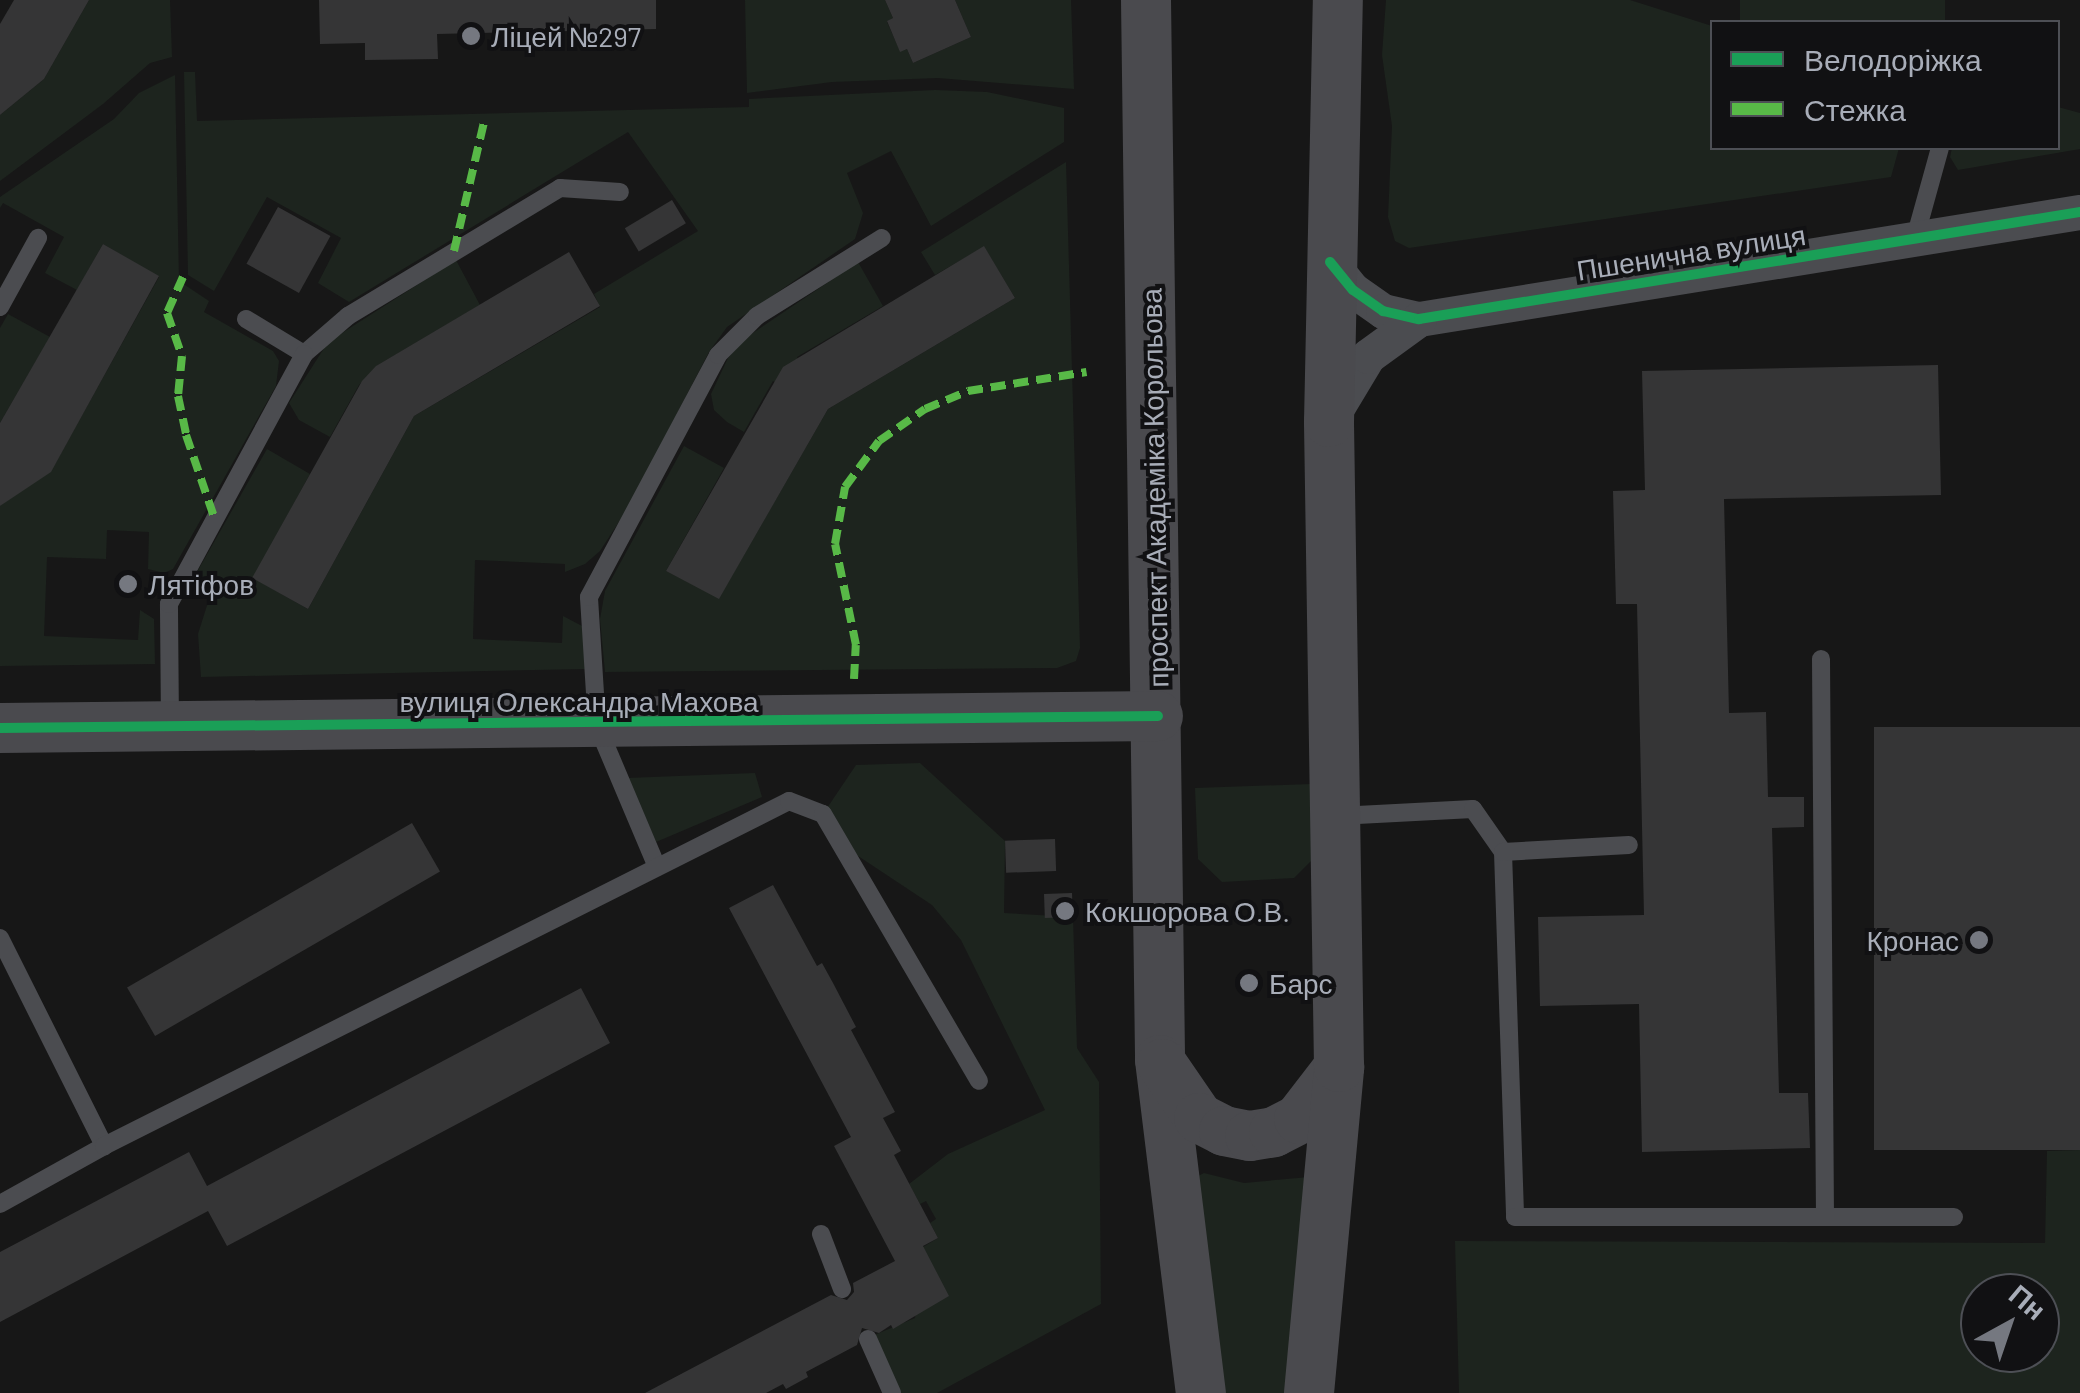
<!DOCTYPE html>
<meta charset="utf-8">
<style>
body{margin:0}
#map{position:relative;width:2080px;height:1393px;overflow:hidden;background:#171717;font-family:Barlow,sans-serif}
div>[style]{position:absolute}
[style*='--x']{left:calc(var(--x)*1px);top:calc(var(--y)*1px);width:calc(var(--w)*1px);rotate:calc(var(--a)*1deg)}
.green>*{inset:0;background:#1d241e;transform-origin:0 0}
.building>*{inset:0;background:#353536;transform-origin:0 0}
.lane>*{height:18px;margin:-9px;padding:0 9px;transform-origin:9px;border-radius:9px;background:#4b4c50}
.street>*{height:35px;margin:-17.5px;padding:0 17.5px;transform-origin:17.5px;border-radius:17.5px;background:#4b4c50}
.secondary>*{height:50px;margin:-25px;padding:0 25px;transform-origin:25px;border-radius:25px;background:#4a4a4e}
.quiet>*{height:8px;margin-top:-4px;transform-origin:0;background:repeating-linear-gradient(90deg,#58b947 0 15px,transparent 0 23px)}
.cycleway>*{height:10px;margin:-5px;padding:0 5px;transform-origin:5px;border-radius:5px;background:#1a9f57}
.dots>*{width:28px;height:28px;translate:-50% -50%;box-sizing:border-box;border:5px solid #111113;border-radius:50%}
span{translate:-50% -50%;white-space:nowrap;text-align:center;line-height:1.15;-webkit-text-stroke:8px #111113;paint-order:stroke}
.poi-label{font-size:28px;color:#a8adb8}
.left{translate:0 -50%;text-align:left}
.right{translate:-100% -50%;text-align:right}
.street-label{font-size:28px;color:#a8adb8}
.legend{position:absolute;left:1710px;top:20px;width:350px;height:130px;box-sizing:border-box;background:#111113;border:2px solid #4d4f55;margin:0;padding:12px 18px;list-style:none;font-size:30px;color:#a8adb8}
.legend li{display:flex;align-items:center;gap:20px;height:50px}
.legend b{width:50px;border:2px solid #4d4f55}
.north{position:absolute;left:1960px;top:1273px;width:100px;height:100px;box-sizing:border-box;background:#111113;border:2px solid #4d4f55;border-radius:50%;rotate:40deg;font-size:28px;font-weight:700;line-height:40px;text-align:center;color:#a8adb8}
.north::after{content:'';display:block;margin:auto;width:35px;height:45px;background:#757880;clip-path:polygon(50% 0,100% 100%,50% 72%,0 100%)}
</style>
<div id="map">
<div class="green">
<i style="clip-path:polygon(89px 0,170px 0,172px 57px,150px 63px,103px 104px,0 181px,0 115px,44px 79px)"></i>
<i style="clip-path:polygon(745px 0,885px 0,893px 18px,887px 22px,900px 51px,907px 49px,913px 63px,971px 37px,955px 0,1071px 0,1074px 89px,938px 78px,832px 82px,747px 93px)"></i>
<i style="clip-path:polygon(1386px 0,1630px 0,1712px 26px,1712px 148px,1899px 148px,1891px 177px,1409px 248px,1395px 241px,1388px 217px,1392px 126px,1382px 55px)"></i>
<i style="left:1740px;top:0;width:205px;height:23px"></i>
<i style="clip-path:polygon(184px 72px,195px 72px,197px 121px,749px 107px,749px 99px,935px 90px,987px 92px,1064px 108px,1064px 142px,931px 226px,891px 151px,847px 173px,863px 213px,855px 239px,727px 327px,709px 352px,628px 508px,600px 551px,585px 564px,565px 572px,565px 564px,475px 560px,473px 639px,562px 643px,563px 616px,584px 627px,585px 669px,201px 677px,198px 634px,210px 596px,189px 586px,267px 449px,310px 474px,253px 578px,308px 609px,414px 416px,600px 307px,594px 294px,698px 231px,628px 132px,349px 302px,318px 283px,341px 238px,267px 197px,214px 291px,188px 275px)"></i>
<i style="clip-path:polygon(175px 75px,179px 281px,209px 301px,204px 312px,273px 351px,279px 361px,276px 386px,173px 569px,164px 573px,148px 569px,149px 532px,107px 530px,106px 559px,47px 557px,44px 636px,138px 640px,140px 610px,154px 619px,155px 664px,0 666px,0 506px,55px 464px,159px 277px,103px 244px,77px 290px,45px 273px,64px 237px,3px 203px,0 208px,0 197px,114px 119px,139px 93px)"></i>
<i style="clip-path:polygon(2058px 107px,2080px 113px,2080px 149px,1958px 170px,1950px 157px,1952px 148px,2058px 148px)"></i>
<i style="clip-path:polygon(1066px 162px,1080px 648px,1076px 661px,1057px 668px,605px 672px,600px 619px,605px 591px,684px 446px,724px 468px,666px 571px,719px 598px,828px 409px,1015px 298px,984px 247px,935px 275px,921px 252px)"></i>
<i style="clip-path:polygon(456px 260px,480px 305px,378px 365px,359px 385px,330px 437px,299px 420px,289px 403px,328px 342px)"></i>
<i style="clip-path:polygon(858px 262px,883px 306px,797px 357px,799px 362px,778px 384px,773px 381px,744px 432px,727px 422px,714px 410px,711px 394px,728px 358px,744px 339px)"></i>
<i style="clip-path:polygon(8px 314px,50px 337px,0 423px,0 328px)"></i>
<i style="clip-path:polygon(920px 763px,1005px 841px,1004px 913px,1073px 917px,1077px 1048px,1099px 1082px,1101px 1304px,937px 1393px,900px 1393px,872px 1336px,915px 1318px,923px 1247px,938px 1238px,930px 1223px,936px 1219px,926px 1201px,920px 1204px,909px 1184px,948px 1154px,1045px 1110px,961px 940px,932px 905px,849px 850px,823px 814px,856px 765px)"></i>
<i style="clip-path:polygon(755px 773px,762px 797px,656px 842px,627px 778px)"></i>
<i style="clip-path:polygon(1311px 784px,1311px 861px,1294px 878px,1222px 882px,1198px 859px,1195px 788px)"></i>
<i style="clip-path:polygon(evenodd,2080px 1150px,2080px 1393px,1459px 1393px,1455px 1241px,2045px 1243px,2047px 1151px,2080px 1150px,1980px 1293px,2040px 1293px,2040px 1353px,1980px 1353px,1980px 1293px)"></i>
<i style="clip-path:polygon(1204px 1173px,1244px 1183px,1309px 1177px,1287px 1393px,1225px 1393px,1198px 1176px)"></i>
</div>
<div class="building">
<i style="clip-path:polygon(14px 0,89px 0,44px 79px,0 115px,0 24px)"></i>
<i style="clip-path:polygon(319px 0,656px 0,656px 29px,437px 34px,438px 59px,365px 60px,365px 43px,320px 44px)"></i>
<i style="clip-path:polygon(885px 0,955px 0,971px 37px,913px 63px,907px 49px,900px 52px,887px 21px,893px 18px)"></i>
<i style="left:672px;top:200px;width:27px;height:55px;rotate:59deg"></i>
<i style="left:278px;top:207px;width:60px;height:65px;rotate:29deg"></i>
<i style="clip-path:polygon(103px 244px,159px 276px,51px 472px,0 506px,0 423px)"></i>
<i style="clip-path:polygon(984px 246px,1015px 298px,828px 409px,719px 599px,666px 571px,783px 367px)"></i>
<i style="clip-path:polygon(569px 252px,600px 306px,414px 416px,308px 609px,252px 578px,362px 381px,376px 366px)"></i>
<i style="clip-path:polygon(1938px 365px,1941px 495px,1724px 499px,1729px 713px,1766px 712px,1768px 797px,1804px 797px,1804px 827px,1772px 828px,1779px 1093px,1808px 1093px,1810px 1148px,1642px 1152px,1639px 1004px,1540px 1006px,1538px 917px,1644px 915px,1637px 604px,1616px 604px,1613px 491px,1645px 490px,1642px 371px)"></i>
<i style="left:2080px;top:727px;width:423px;height:206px;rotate:90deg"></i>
<i style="left:412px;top:823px;width:56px;height:329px;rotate:60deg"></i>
<i style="left:1055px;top:839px;width:32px;height:50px;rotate:88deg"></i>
<i style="clip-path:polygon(773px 885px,817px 966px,822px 963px,833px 983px,856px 1027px,851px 1030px,895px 1112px,883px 1118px,901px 1151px,894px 1155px,938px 1238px,923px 1246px,949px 1296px,893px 1329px,891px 1325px,879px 1333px,862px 1328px,857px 1345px,806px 1372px,808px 1377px,786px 1389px,783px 1384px,766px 1393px,645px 1393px,831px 1295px,847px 1300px,854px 1292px,853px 1283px,895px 1261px,834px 1146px,851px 1137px,729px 908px)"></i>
<i style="left:1072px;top:893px;width:24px;height:28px;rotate:88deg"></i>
<i style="clip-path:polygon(581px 988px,610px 1043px,227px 1246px,208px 1211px,0 1322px,0 1252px,189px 1152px,207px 1186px)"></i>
</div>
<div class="lane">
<i style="--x:1915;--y:238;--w:93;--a:-74.5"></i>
<i style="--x:0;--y:307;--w:79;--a:-61.2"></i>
<i style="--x:246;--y:319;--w:68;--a:31.1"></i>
<i style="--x:304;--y:354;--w:58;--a:-40.8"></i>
<i style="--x:348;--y:316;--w:248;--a:-31.1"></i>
<i style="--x:560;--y:188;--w:60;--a:3.8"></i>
<i style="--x:1821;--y:659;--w:558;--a:89.59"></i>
<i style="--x:170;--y:725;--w:121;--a:-90.5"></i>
<i style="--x:169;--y:604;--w:284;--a:-61.6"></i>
<i style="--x:1338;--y:816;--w:135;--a:-3"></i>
<i style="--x:1473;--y:809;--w:52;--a:55.1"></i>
<i style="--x:1503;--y:852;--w:365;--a:88.1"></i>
<i style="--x:1515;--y:1217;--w:439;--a:0"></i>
<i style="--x:1503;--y:852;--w:126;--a:-3.2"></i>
<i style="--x:657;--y:867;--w:154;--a:-112.9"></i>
<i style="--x:597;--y:725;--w:128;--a:-93.6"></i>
<i style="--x:589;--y:597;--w:274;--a:-61.9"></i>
<i style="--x:718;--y:355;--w:55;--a:-45"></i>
<i style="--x:757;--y:316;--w:147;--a:-32"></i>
<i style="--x:0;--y:938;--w:233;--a:63.4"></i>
<i style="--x:0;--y:1204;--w:119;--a:-29.1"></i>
<i style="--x:104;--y:1146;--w:767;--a:-26.73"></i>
<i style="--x:789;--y:801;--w:36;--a:21"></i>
<i style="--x:823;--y:814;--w:309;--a:59.7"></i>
<i style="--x:821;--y:1234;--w:59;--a:69.1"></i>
<i style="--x:868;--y:1339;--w:59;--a:66"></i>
</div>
<div class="street">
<i style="--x:1330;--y:262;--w:36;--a:51"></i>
<i style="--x:1353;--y:290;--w:37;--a:35"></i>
<i style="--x:1383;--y:311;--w:37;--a:13"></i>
<i style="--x:1419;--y:319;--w:670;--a:-9.2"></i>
<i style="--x:1332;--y:416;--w:70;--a:-59"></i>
<i style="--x:1368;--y:356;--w:63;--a:-36"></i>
</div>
<div class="secondary">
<i style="--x:1146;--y:0;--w:1060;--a:89.24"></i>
<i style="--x:1160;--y:1060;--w:336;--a:83"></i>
<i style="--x:0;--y:728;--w:1158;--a:-0.59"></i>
<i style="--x:1162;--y:1064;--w:65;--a:55.6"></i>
<i style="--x:1199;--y:1118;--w:28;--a:27"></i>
<i style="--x:1224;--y:1131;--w:26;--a:11"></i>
<i style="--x:1250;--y:1136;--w:24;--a:-9"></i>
<i style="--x:1274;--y:1132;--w:28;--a:-27"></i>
<i style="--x:1299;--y:1119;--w:66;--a:-52.4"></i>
<i style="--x:1309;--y:1393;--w:327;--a:-84.7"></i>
<i style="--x:1339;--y:1067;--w:645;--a:-90.89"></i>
<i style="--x:1329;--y:422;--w:422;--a:-88.8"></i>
</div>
<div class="quiet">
<i style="--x:454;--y:251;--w:137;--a:-76.9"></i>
<i style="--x:183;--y:277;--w:39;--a:114"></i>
<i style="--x:167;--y:313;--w:46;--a:70.8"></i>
<i style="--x:182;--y:356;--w:40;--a:95.7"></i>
<i style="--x:178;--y:396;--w:40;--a:78"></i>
<i style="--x:186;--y:435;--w:87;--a:71.1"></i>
<i style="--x:854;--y:679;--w:34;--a:-87"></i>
<i style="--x:856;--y:645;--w:103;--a:-101.7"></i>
<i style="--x:835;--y:544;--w:58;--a:-80"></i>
<i style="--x:845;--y:487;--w:57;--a:-53.5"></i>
<i style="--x:879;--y:441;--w:56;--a:-34.8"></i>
<i style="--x:925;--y:409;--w:47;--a:-22.7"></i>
<i style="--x:968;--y:391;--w:120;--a:-9.1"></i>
</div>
<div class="cycleway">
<i style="--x:1330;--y:262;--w:36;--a:51"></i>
<i style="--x:1353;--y:290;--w:37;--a:35"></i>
<i style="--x:1383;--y:311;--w:37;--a:13"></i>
<i style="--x:1419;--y:319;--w:670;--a:-9.2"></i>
<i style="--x:0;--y:728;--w:1158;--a:-0.59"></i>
</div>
<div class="dots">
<i style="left:471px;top:36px;background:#757880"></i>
<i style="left:128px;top:584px;background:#757880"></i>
<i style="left:1065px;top:911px;background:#757880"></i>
<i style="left:1979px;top:940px;background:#757880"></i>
<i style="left:1249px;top:983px;background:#757880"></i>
</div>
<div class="poi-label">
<span class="left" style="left:491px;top:36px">Ліцей №297</span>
<span class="left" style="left:148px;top:584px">Лятіфов</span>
<span class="left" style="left:1085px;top:911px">Кокшорова О.В.</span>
<span class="right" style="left:1959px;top:940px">Кронас</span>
<span class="left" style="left:1269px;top:983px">Барс</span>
</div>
<div class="street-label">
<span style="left:1691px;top:252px;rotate:-9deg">Пшенична вулиця</span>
<span style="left:1154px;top:488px;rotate:-91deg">проспект Академіка Корольова</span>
<span style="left:579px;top:701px">вулиця Олександра Махова</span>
</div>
<ul class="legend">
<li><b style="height:12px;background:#1a9f57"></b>Велодоріжка</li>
<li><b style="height:12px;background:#58b947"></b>Стежка</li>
</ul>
<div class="north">Пн</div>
</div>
